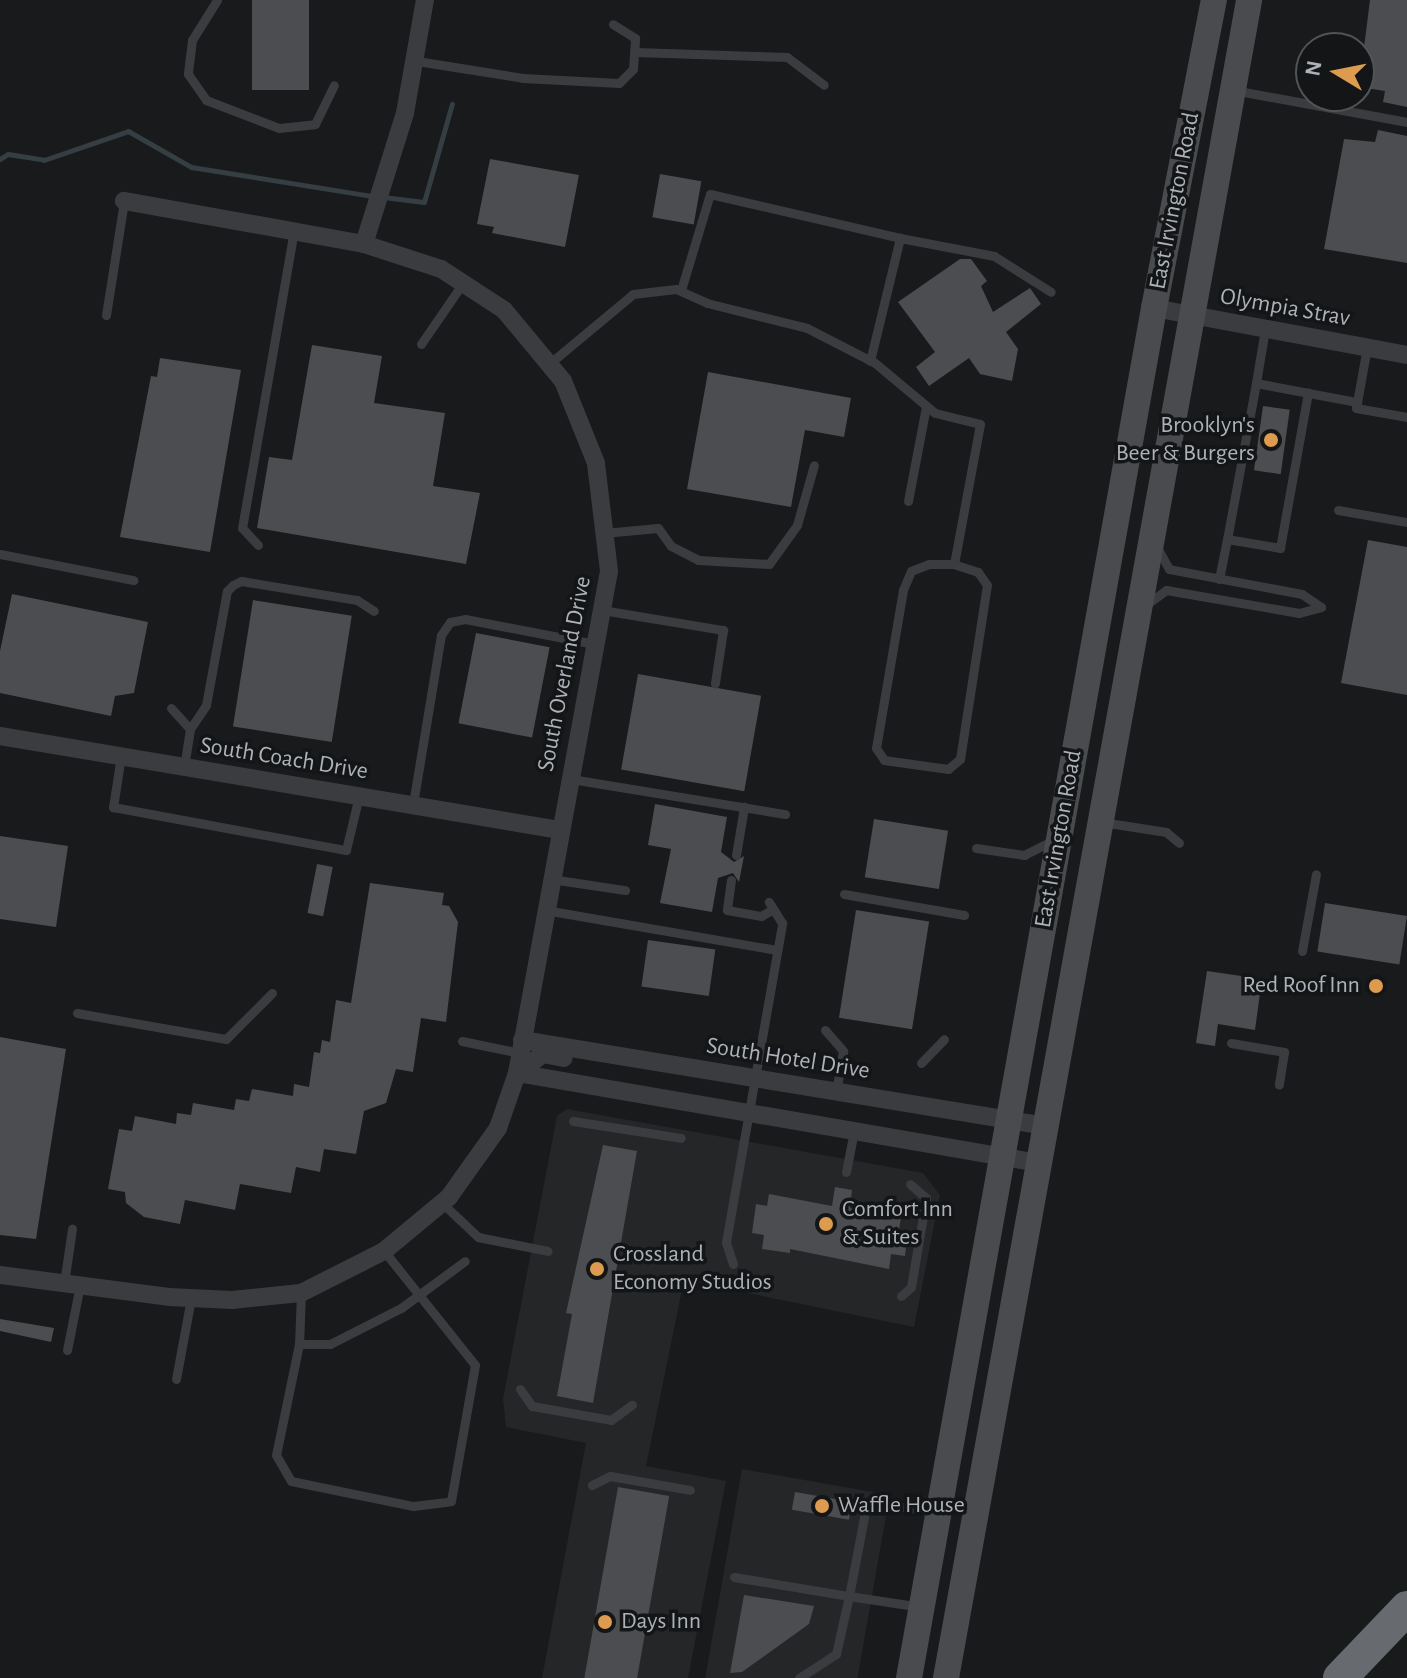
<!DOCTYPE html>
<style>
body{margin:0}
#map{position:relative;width:1407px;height:1678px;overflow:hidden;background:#191a1b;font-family:"Alegreya Sans",sans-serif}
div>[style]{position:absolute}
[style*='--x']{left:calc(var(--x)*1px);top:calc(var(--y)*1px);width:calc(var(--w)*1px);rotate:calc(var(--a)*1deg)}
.built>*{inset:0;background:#252628;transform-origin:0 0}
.stream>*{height:5px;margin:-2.5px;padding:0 2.5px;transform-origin:2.5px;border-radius:2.5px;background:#353e43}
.building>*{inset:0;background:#4b4d50;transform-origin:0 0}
.service>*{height:9px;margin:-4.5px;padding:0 4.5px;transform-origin:4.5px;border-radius:4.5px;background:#3b3c40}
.minor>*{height:18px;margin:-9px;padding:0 9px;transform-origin:9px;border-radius:9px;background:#3b3c40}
.secondary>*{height:26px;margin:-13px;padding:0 13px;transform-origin:13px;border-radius:13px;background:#494b4f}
.motorway>*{height:34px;margin:-17px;padding:0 17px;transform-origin:17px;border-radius:17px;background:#676b70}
.dots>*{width:22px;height:22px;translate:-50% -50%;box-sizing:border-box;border:4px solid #141516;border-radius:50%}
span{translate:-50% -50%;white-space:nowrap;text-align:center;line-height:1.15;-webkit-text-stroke:7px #141516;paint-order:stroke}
.street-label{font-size:24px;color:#adb2b9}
.poi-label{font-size:24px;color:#adb2b9}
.right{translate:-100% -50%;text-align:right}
.left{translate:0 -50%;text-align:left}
.north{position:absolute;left:1295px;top:32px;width:80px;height:80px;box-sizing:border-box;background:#141516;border:2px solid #515457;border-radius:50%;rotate:280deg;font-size:22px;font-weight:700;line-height:32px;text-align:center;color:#adb2b9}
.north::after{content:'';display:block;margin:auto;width:28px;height:36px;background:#dd9b4f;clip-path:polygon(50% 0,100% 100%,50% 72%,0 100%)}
</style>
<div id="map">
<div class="built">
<i style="clip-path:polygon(567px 1109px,923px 1173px,940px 1195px,914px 1327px,684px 1280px,646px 1466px,726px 1481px,688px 1678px,542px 1678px,586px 1443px,506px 1427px,503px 1399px,557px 1116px)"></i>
<i style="left:742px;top:1469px;width:150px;height:212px;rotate:10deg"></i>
</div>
<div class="stream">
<i style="--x:0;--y:159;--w:9;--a:-32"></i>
<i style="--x:8;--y:154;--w:36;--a:9"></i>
<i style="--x:44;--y:160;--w:89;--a:-19"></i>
<i style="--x:128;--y:131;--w:73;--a:29.7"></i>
<i style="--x:191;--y:167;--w:184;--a:9.1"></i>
<i style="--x:383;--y:197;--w:41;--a:7"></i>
<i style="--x:424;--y:202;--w:102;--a:-74.1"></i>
</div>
<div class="building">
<i style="left:252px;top:0;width:57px;height:90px"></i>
<i style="clip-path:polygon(1370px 0,1407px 0,1407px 107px,1383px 102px,1385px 91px,1359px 87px)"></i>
<i style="clip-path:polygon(1378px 130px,1407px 136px,1407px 263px,1324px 249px,1344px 139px,1375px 142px)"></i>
<i style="clip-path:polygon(490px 159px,579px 175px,565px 247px,492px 233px,494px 227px,477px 224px)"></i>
<i style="left:660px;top:174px;width:42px;height:44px;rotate:10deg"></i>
<i style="clip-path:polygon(960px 259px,971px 259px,987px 281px,981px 286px,993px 312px,1030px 288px,1041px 304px,1006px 332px,1018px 349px,1012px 381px,980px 374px,969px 358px,929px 386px,916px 367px,935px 352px,898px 302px)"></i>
<i style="clip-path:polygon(312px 345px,382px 356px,374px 403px,445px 413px,433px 486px,480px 493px,466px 564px,257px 528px,269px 457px,292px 460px)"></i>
<i style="clip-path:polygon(160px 358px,241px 370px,210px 552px,120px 537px,151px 376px,157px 377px)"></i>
<i style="clip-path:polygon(708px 372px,851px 398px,844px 437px,805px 430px,791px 507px,687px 489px)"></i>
<i style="left:1263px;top:406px;width:27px;height:65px;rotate:8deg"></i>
<i style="clip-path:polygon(1368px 540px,1407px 547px,1407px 695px,1341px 683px)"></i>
<i style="clip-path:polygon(12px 594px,148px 622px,134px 693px,115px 696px,111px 716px,0 693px,0 651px)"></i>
<i style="left:253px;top:600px;width:100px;height:128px;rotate:9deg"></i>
<i style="left:476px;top:633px;width:75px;height:92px;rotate:11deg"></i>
<i style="left:638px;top:674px;width:125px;height:97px;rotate:10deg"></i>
<i style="clip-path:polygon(655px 804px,727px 817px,721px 852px,734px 862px,744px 856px,739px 882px,733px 873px,718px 878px,712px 912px,660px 903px,671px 849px,648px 845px)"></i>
<i style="left:874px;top:819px;width:75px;height:59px;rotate:9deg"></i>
<i style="clip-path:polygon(0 836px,68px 846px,56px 927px,0 919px)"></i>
<i style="left:317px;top:864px;width:16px;height:50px;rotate:11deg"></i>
<i style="clip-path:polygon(370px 883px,444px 893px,442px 905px,449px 906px,458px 922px,446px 1022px,421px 1018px,413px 1072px,396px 1069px,386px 1103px,364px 1111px,356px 1154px,324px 1149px,320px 1172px,296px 1167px,291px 1193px,240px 1184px,235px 1210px,185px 1200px,180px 1224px,144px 1217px,126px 1203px,125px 1192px,108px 1189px,119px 1129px,132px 1131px,135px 1116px,176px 1124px,177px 1113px,191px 1115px,193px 1103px,234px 1110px,236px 1099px,249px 1101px,252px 1089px,293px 1096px,294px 1084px,309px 1087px,314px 1052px,320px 1053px,322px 1040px,330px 1042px,336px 1000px,351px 1003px)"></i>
<i style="left:1325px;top:903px;width:83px;height:49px;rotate:9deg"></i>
<i style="left:856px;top:910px;width:74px;height:109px;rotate:9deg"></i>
<i style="left:648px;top:940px;width:68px;height:47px;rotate:8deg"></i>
<i style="clip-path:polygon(1207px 971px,1262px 979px,1255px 1030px,1218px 1024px,1215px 1046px,1196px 1043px)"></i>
<i style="clip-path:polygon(0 1037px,66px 1049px,36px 1239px,0 1235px)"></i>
<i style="clip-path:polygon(603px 1145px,637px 1151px,593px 1403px,557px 1396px,572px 1314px,566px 1313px)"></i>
<i style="clip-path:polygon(835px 1187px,852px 1190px,850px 1208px,901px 1217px,899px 1230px,908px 1232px,905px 1256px,891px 1254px,889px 1269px,790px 1249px,790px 1253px,762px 1249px,764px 1235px,752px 1233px,756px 1204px,767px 1206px,769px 1194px,832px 1206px)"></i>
<i style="clip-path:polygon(0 1319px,54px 1328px,51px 1342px,0 1331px)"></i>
<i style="left:618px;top:1487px;width:52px;height:194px;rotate:10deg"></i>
<i style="left:795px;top:1492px;width:58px;height:18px;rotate:10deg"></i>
<i style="clip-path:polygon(744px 1595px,814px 1606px,809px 1624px,742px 1672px,730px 1673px)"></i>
</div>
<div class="service">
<i style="--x:217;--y:0;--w:47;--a:122"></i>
<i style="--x:192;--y:40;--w:34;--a:97"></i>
<i style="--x:188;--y:74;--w:32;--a:55"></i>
<i style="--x:206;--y:100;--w:78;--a:21"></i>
<i style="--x:279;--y:128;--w:36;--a:-6"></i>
<i style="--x:315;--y:124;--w:43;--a:-64"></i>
<i style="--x:635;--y:52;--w:152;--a:1.9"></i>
<i style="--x:787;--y:57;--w:46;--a:37.1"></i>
<i style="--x:417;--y:61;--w:107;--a:9.1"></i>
<i style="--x:523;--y:78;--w:96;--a:3"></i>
<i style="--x:619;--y:83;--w:20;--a:-45"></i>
<i style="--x:633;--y:69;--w:31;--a:-86"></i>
<i style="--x:635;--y:38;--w:26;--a:-148"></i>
<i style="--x:1233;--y:90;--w:177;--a:10.4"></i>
<i style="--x:681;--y:290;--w:100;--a:-73.2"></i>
<i style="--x:710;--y:194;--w:195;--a:13"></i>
<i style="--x:106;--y:315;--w:115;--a:-81"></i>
<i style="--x:1265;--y:329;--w:55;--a:99.5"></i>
<i style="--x:1256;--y:383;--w:103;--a:10.7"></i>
<i style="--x:421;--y:344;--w:74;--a:-55.5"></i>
<i style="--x:1367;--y:347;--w:62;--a:100.2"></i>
<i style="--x:1356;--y:408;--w:52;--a:10"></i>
<i style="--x:870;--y:361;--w:127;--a:-76.3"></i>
<i style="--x:900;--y:238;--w:96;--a:10.8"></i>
<i style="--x:994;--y:256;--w:67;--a:32.3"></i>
<i style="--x:549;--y:364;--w:109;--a:-39.8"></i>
<i style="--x:633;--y:294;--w:43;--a:-6.6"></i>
<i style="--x:676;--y:289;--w:34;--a:24"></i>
<i style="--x:707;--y:303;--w:103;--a:14"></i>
<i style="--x:807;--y:328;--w:76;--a:27.2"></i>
<i style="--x:875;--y:363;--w:78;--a:39.8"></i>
<i style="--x:935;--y:413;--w:46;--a:13.7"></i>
<i style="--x:980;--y:424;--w:142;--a:100.5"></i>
<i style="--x:954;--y:564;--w:25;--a:180"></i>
<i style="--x:929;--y:564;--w:19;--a:159"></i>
<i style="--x:911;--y:571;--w:21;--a:113"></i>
<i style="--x:903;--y:590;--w:160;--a:99.7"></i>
<i style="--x:876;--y:748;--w:14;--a:56"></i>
<i style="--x:884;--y:760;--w:65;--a:8"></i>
<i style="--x:948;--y:769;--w:16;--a:-40"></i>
<i style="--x:960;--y:759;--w:176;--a:-81.2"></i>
<i style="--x:987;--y:585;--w:16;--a:-125"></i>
<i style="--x:978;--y:572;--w:25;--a:-162"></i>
<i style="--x:1256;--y:383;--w:159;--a:100.5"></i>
<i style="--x:1227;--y:539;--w:54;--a:9.6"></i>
<i style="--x:1280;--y:548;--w:158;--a:-79.8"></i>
<i style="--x:908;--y:501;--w:96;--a:-79.2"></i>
<i style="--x:1338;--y:510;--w:70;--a:9.9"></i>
<i style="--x:604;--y:533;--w:54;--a:-5.3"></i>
<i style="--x:658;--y:528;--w:22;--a:54"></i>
<i style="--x:671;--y:546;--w:30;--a:27"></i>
<i style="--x:698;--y:560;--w:71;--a:3.2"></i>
<i style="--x:769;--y:564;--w:48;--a:-54.3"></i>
<i style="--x:797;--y:525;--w:62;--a:-74.2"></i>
<i style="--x:258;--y:545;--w:23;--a:-133"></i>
<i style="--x:242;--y:528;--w:302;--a:-80.1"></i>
<i style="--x:0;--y:554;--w:136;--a:11.1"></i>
<i style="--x:1219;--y:579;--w:41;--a:-78.7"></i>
<i style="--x:1147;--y:604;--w:24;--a:-36"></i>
<i style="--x:1166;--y:590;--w:135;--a:9.8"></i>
<i style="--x:1299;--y:613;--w:23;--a:-15"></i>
<i style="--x:1321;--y:607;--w:23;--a:-146"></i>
<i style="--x:1302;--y:594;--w:135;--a:-169.4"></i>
<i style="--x:1169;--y:569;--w:25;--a:-119"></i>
<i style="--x:602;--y:610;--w:123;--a:9.4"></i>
<i style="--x:723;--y:630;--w:54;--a:98.6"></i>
<i style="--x:171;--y:708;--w:28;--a:48"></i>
<i style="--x:121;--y:756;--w:52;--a:98.9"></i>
<i style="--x:113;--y:807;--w:237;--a:10.5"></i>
<i style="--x:346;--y:850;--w:56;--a:-76.5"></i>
<i style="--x:184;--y:767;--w:38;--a:-81"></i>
<i style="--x:190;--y:729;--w:29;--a:-56"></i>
<i style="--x:206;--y:705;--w:116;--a:-79.6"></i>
<i style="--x:227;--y:591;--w:8;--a:-45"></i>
<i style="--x:233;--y:585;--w:9;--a:-27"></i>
<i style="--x:241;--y:581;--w:118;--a:9.3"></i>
<i style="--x:357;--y:600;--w:20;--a:33"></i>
<i style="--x:571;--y:779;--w:217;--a:9.3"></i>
<i style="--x:413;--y:804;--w:171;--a:-80.6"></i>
<i style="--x:441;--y:635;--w:16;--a:-55"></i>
<i style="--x:450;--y:622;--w:15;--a:-11"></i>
<i style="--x:465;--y:619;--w:132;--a:10.9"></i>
<i style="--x:1102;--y:822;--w:65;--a:8.9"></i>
<i style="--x:1166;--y:832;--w:17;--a:40"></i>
<i style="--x:976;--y:848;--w:49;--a:8.3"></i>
<i style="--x:1024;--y:855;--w:36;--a:-27"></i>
<i style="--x:736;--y:855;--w:49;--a:-80.5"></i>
<i style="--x:551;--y:879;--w:75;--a:8.5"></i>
<i style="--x:731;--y:880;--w:30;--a:98"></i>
<i style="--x:727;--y:910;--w:35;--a:10"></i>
<i style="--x:761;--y:916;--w:14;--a:-30"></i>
<i style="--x:844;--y:894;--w:122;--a:9.9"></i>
<i style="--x:545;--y:910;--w:235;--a:9.8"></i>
<i style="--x:1302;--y:951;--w:78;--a:-79.7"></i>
<i style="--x:77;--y:1013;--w:151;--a:9.9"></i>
<i style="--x:226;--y:1039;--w:65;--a:-45"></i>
<i style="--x:825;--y:1030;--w:28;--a:49"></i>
<i style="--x:843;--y:1051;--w:42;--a:99.7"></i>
<i style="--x:462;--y:1041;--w:59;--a:11.7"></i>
<i style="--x:1231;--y:1043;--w:54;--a:9.6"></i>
<i style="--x:1284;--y:1052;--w:33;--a:99"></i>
<i style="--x:921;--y:1063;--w:33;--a:-46"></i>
<i style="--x:573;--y:1121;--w:109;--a:8.9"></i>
<i style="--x:846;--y:1172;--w:42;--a:-79"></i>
<i style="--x:442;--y:1203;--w:50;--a:43.4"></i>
<i style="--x:478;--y:1237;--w:71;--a:11.3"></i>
<i style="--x:733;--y:1264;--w:23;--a:-108"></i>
<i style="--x:726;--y:1242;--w:324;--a:-80"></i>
<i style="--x:782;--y:923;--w:25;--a:-122"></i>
<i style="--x:64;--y:1283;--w:55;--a:-81.6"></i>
<i style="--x:301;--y:1293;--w:51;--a:92.2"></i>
<i style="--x:299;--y:1344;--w:31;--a:0"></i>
<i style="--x:330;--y:1344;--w:80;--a:-26.9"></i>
<i style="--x:401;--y:1308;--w:79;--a:-36.3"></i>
<i style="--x:901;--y:1296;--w:13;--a:-42"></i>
<i style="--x:911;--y:1287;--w:90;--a:-80.4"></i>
<i style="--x:926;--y:1198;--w:21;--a:-139"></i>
<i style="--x:299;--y:1344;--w:113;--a:101.7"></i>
<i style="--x:276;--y:1455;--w:30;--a:60"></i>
<i style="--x:291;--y:1481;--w:125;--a:11.6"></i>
<i style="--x:413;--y:1506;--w:38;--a:-7"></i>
<i style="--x:451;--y:1501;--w:138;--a:-80"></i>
<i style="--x:475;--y:1365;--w:146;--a:-128.6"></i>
<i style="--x:67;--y:1350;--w:66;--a:-78.7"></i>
<i style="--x:176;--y:1379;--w:82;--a:-79.5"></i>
<i style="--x:520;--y:1389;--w:21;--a:55"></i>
<i style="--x:532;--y:1406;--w:80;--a:10"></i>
<i style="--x:611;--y:1420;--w:26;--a:-36"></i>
<i style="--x:592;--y:1485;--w:20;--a:-27"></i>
<i style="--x:610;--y:1476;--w:81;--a:9.9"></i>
<i style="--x:734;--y:1577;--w:117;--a:9.4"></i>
<i style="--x:849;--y:1596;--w:96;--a:-79.2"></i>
<i style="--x:867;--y:1502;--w:70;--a:8.2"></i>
<i style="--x:799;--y:1678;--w:44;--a:-33"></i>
<i style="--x:836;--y:1654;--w:59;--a:-77.4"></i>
<i style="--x:849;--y:1596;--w:73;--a:8.7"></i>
</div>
<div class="minor">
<i style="--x:364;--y:244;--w:137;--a:-72.6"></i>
<i style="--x:405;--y:113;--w:115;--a:-80"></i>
<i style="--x:1154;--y:308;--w:257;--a:10.5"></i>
<i style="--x:0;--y:736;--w:568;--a:9.53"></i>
<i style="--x:522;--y:1040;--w:531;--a:9.32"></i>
<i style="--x:517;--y:1073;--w:530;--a:9.78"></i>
<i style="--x:517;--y:1073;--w:32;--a:-36"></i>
<i style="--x:543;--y:1054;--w:21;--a:11"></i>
<i style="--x:0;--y:1275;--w:170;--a:7.4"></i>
<i style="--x:169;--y:1297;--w:63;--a:2.7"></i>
<i style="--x:232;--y:1300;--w:69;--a:-5.8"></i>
<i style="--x:301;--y:1293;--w:93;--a:-26.8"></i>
<i style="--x:384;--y:1251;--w:85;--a:-39.7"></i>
<i style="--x:449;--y:1197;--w:85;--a:-54.6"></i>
<i style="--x:498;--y:1128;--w:58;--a:-70.9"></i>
<i style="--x:517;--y:1073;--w:510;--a:-79.61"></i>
<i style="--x:609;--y:571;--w:109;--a:-96.9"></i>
<i style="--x:596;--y:463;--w:88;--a:-111.9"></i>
<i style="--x:563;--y:381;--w:92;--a:-129.7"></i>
<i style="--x:504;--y:310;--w:75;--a:-146.9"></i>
<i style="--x:441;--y:269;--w:81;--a:-162"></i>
<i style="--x:364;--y:244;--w:244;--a:-169.8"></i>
</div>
<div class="secondary">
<i style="--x:909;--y:1678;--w:1392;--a:-79.86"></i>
<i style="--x:1154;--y:308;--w:314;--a:-79"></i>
<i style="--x:946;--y:1678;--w:1705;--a:-79.76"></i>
</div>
<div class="motorway">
<i style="--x:1340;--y:1678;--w:97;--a:-46.3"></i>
</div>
<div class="dots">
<i style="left:1271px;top:440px;background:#dd9b4f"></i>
<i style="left:1376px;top:986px;background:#dd9b4f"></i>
<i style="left:826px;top:1224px;background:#dd9b4f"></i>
<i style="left:597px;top:1269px;background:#dd9b4f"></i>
<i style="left:822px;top:1506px;background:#dd9b4f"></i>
<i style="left:605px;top:1622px;background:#dd9b4f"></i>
</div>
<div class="street-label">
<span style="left:1175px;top:201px;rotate:-79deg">East Irvington Road</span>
<span style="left:1285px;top:308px;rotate:10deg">Olympia Strav</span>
<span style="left:565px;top:674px;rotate:-79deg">South Overland Drive</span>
<span style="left:284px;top:759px;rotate:9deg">South Coach Drive</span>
<span style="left:1059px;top:839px;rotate:-80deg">East Irvington Road</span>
<span style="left:788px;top:1059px;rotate:9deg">South Hotel Drive</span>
</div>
<div class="poi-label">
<span class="right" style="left:1255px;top:440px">Brooklyn's<br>Beer &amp; Burgers</span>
<span class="right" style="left:1360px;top:986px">Red Roof Inn</span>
<span class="left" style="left:842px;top:1224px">Comfort Inn<br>&amp; Suites</span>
<span class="left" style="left:613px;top:1269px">Crossland<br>Economy Studios</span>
<span class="left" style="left:838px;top:1506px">Waffle House</span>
<span class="left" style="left:621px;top:1622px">Days Inn</span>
</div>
<div class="north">N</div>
</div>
